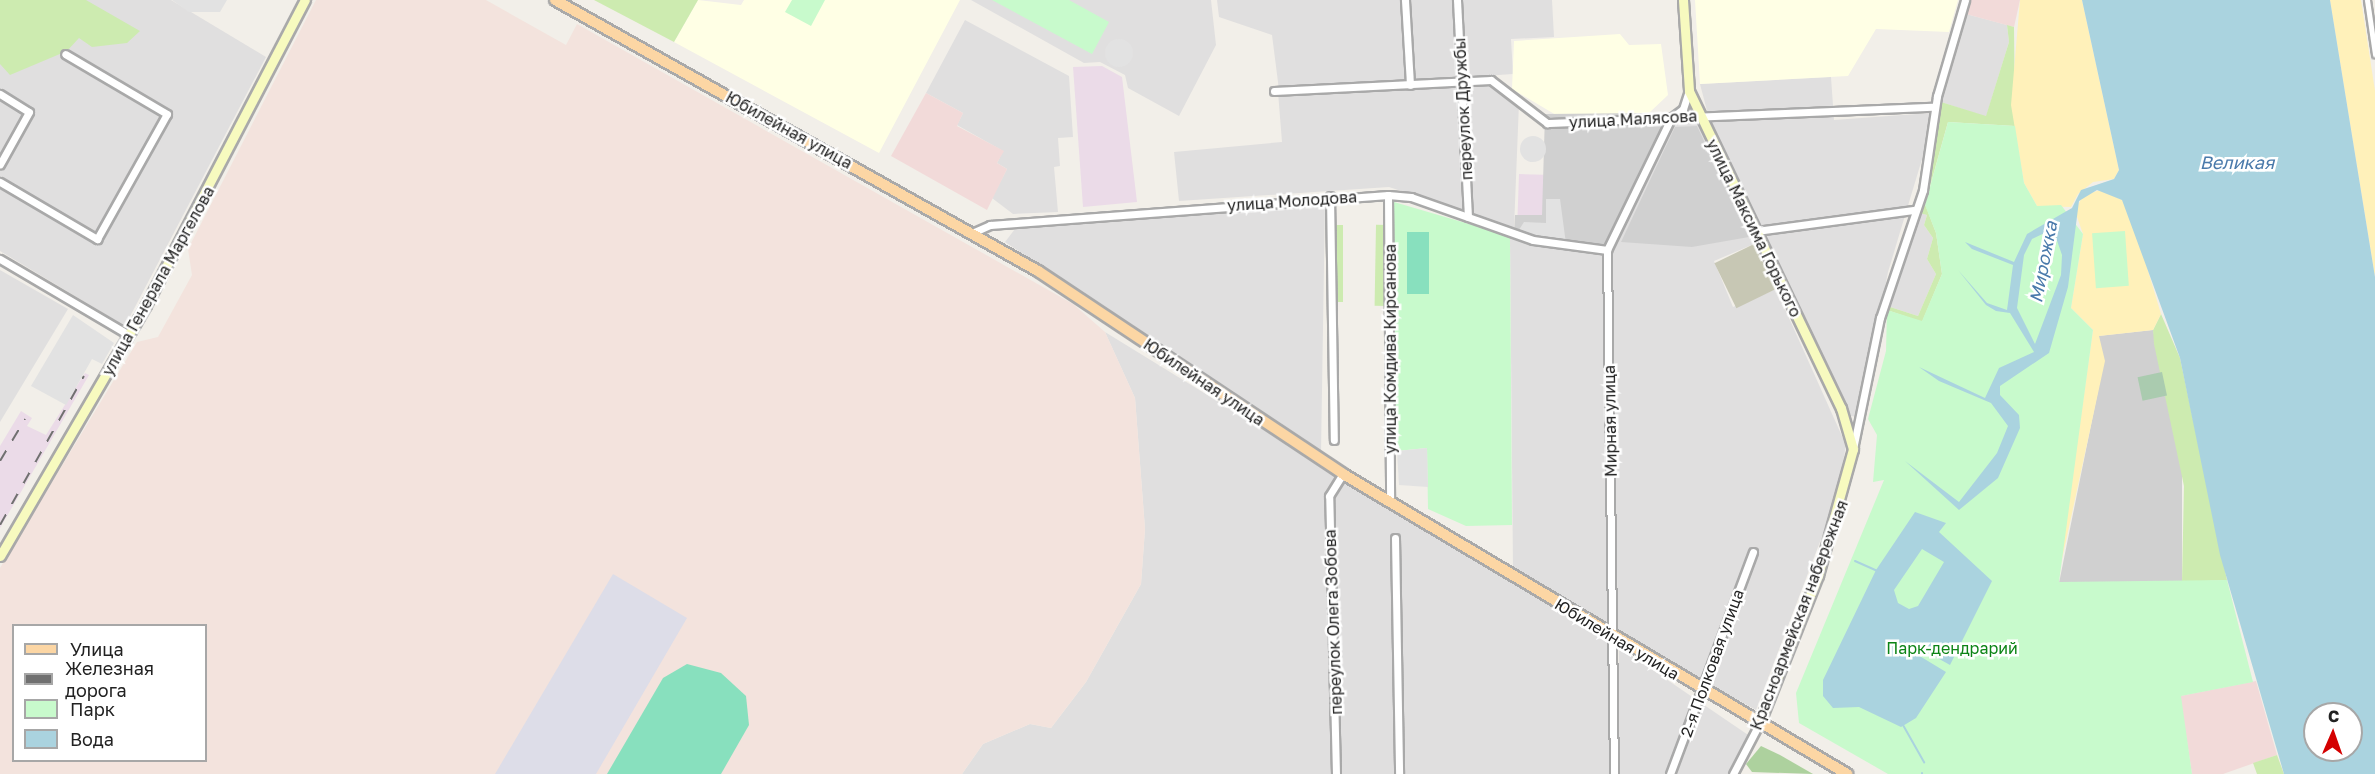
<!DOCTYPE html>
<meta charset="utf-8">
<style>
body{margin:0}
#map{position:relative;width:2375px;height:774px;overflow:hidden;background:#f2efe9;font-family:"Golos Text",sans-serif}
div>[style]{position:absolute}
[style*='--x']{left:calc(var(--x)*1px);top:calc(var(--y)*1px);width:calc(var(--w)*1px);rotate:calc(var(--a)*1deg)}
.residential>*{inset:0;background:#e0dfdf}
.commercial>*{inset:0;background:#f2dad9}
.industrial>*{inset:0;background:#ebdbe8;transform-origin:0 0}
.education>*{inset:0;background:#ffffe5}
.religious>*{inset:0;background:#d0d0d0}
.military>*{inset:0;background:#f3e3dd}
.construction>*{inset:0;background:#c7c7b4;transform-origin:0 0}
.grass>*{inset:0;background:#cdebb0;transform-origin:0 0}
.forest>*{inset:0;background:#add19e}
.sand>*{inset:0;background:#fff1ba}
.cemetery>*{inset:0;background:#aacbaf;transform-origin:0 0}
.park>*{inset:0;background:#c8facc;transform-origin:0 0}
.pitch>*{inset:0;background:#88e0be;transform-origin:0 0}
.parking>*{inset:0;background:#e2e2e2}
.round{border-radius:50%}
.plaza>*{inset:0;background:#dddde8}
.water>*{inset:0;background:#aad3df}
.stream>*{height:2px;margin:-1px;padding:0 1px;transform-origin:1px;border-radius:1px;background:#aad3df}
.roads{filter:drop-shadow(2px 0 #a9a9a9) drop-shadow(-2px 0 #a9a9a9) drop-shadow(0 2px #a9a9a9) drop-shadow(0 -2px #a9a9a9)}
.pedestrian>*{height:5px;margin:-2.5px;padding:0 2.5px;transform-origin:2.5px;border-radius:2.5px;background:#fff}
.minor>*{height:7px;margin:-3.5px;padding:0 3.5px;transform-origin:3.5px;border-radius:3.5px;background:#fff}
.secondary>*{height:9px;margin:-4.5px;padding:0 4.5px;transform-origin:4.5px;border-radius:4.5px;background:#f7fabf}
.primary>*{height:10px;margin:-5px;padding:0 5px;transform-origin:5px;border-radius:5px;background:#fcd6a4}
.rail>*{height:2px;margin-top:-1px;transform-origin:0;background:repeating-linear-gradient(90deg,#707070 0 12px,transparent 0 24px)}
span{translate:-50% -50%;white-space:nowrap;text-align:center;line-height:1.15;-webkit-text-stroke:5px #fff;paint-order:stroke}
.street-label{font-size:16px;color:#222}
.park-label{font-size:16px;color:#0c8416}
.water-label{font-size:18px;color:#4a7aab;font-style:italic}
.legend{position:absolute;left:12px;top:624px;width:195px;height:138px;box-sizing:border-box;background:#fff;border:2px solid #a7a7a7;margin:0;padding:8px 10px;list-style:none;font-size:18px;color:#222}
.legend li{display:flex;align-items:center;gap:12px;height:30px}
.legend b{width:30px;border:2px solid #a7a7a7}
.north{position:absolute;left:2303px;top:702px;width:60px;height:60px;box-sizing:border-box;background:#fff;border:2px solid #a7a7a7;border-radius:50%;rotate:2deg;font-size:16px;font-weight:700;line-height:24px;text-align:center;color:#222}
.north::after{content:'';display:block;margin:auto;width:21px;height:27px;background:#d40000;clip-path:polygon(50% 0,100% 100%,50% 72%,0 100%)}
</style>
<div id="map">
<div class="residential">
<i style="clip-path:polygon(0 0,171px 0,266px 57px,125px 326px,0 251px)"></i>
<i style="clip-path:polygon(971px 0,1211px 0,1216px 45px,1179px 116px,1128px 88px,1125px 75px,1100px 62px,1084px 63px)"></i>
<i style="clip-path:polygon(1217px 0,1552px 0,1554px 37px,1511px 39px,1513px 74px,1279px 90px,1272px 35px,1219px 17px)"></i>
<i style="clip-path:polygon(1966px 14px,2007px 25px,2009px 42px,1986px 117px,1941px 102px)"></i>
<i style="clip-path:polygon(965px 20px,1069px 76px,1073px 137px,1058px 138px,1060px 166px,1054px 167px,1058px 212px,1013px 214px,992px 198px,1007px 169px,997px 163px,1003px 151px,957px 125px,963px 113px,926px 93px)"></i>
<i style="clip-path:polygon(1831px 77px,1834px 120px,1930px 113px,1929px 136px,1888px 272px,1860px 417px,1851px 416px,1711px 126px,1700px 84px)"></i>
<i style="clip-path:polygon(1487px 83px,1519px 103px,1514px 228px,1389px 187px,1179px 201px,1174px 152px,1282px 142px,1278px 92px)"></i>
<i style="clip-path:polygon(1674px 123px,1698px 123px,1754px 244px,1714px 261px,1733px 307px,1776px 289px,1846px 445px,1837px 497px,1756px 710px,1618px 634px,1612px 252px)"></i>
<i style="clip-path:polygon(1325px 201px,1321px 452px,1005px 242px,1015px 229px)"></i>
<i style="clip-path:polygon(1916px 212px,1927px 215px,1924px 225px,1933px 238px,1927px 259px,1936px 274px,1918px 316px,1887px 306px)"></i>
<i style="clip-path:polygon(1510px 236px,1603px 254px,1610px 627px,1513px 568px)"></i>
<i style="clip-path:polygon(0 270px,68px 309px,0 422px)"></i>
<i style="clip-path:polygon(1105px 332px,1611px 643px,1611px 774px,962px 774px,983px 744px,1030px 724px,1051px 728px,1086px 682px,1141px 584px,1145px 529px,1135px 398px)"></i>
<i style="clip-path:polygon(1619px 647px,1757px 741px,1736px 774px,1618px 774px)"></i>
</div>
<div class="commercial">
<i style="clip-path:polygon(1969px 0,2020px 0,2014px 27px,1966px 14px)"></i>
<i style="clip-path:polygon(926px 93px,963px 113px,957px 126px,1004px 151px,997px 163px,1007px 169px,987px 210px,891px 156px)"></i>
<i style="clip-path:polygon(2256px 681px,2277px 755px,2223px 774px,2192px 774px,2180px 696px)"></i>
</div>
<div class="industrial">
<i style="clip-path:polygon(1102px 66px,1122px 77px,1137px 202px,1083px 207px,1073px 67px)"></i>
<i style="left:1519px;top:174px;width:25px;height:41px;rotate:2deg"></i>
<i style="clip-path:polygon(85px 373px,89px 375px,0 528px,0 446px,21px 411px,32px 418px,27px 426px,46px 435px)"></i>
</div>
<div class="education">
<i style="clip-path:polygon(698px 0,741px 5px,744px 0,960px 0,879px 153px,674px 42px)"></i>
<i style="clip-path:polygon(1695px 0,1958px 0,1949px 32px,1876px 29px,1848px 76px,1700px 84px)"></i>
<i style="clip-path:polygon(1620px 34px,1629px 45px,1661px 44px,1668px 95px,1649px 113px,1556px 115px,1512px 89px,1514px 41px)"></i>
</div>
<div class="religious">
<i style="clip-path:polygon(1649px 113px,1671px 118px,1607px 250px,1514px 234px,1515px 215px,1542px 215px,1545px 114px)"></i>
<i style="clip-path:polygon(1697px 126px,1749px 237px,1692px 247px,1621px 242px,1675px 127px)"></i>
<i style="clip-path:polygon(2153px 330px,2182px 462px,2182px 582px,2059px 583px,2104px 361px,2098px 336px)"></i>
</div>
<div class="military">
<i style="clip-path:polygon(evenodd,316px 0,486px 0,566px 45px,577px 24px,1073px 304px,1105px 332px,1135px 398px,1145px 529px,1141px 584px,1086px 682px,1051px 728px,1030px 724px,983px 744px,962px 774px,0 774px,0 568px,137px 342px,158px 337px,192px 275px,188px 249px,316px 0,14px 626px,206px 626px,206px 760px,14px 760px,14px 626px)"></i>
</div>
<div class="construction">
<i style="left:1754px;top:244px;width:50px;height:44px;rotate:64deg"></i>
</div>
<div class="grass">
<i style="clip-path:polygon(0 0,86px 0,140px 31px,127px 43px,92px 47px,79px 38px,67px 51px,10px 75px,0 64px)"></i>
<i style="clip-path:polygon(594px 0,698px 0,674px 42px)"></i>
<i style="clip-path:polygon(2007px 25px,2014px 27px,2015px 126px,1948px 122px,1925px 204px,1936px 233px,1942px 274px,1922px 322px,1887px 310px,1887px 306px,1918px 316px,1936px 274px,1927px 259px,1933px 238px,1924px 225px,1927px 215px,1916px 212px,1941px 102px,1986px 116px,2009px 42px)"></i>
<i style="clip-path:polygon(1330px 225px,1343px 225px,1343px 302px,1332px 302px)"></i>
<i style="left:1389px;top:225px;width:81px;height:13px;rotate:91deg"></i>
<i style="clip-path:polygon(2161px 314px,2180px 358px,2227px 580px,2182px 582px,2184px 486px,2154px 344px,2153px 330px)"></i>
<i style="clip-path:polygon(2277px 755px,2284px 774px,2257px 774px,2253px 763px)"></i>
</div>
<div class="forest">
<i style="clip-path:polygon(1761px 746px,1780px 755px,1813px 774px,1752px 772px,1746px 764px)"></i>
</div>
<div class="sand">
<i style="clip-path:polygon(2020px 0,2082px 0,2119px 170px,2114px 179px,2093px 182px,2078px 194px,2071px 207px,2037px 206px,2024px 183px,2011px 105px)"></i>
<i style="clip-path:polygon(2330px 0,2361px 0,2375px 91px,2375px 277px)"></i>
<i style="clip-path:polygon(2101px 190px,2122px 200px,2130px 211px,2161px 314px,2153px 330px,2099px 336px,2105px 361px,2059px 573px,2093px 330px,2071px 308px,2083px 234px,2075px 211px,2083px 195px)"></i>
</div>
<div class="cemetery">
<i style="left:2162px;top:372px;width:24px;height:25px;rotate:78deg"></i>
</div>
<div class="park">
<i style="clip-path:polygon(792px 0,825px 0,811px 26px,785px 12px)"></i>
<i style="clip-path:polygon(992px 0,1069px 0,1109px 22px,1092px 54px)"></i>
<i style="clip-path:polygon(1948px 122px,2015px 126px,2024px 183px,2037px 206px,2061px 205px,2083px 234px,2071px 308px,2093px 330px,2059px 582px,2227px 580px,2253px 682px,2181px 696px,2192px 774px,1888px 774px,1799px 723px,1796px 693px,1884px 480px,1873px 482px,1877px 435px,1868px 419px,1886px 351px,1887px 310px,1922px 321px,1942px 274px,1936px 233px,1925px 205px)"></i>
<i style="clip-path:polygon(1394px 202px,1510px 236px,1512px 525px,1466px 526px,1428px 509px,1427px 448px,1397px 451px,1392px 395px)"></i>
<i style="left:2125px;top:231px;width:55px;height:33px;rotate:86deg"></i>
</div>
<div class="pitch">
<i style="left:1407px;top:232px;width:22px;height:62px"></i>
<i style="clip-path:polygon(687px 664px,721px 673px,746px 696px,749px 725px,721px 774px,607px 774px,663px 678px)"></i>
</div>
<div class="parking">
<i style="clip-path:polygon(172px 0,227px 0,220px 12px,189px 12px)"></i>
<i class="round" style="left:1105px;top:39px;width:28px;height:28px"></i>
<i class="round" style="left:1520px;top:136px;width:26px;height:26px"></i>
<i style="clip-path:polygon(1546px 199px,1560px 199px,1566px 244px,1517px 233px,1524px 222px,1546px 223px)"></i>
<i style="clip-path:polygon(73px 315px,114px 343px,102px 364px,92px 359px,66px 405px,31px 386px)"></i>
<i style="clip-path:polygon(1427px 448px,1428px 487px,1399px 485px,1397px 451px)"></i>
</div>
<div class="plaza">
<i style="clip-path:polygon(613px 574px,687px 618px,596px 774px,495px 774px)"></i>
</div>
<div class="water">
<i style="clip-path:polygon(evenodd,2082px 0,2330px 0,2375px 277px,2375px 774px,2284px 774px,2220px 555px,2180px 358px,2122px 200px,2097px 190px,2079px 201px,2068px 287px,2049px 353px,2000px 386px,2000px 395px,2019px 415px,2020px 428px,1998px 478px,1959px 510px,1905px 461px,1959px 502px,1997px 453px,2008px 426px,1991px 403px,1939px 381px,1919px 367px,1985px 398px,1999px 368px,2034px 352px,2010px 313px,1996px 311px,1986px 305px,1958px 270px,1987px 303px,2007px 310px,2013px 265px,1972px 249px,1965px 242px,2014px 262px,2027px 234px,2072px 208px,2081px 190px,2114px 179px,2119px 170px,2082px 0,2053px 229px,2062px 255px,2061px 275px,2035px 344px,2017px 308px,2024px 255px,2032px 239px,2053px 229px,2082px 0,2315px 714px,2351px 714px,2351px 750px,2315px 750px,2315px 714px)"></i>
<i style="clip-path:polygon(evenodd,1915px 512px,1946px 523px,1939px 532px,1992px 581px,1950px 665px,1916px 646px,1913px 652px,1946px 672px,1916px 718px,1901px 727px,1859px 707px,1833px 708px,1823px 696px,1823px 680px,1876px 570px,1915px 512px,1922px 549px,1944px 562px,1918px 606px,1909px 609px,1898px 603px,1894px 590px,1922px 549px)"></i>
</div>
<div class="stream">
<i style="--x:1855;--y:561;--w:24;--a:24"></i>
<i style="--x:1903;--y:725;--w:43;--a:60.4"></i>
<i style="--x:1922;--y:774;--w:1;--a:-90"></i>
</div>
<div class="roads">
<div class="pedestrian">
<i style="--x:2367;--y:0;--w:55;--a:81.6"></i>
</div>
<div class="minor">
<i style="--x:1405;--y:0;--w:85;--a:86.6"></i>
<i style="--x:1457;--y:0;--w:217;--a:87.1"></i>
<i style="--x:1274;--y:91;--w:217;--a:-2.9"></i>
<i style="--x:1491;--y:80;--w:71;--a:37.5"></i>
<i style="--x:1547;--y:123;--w:388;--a:-2.4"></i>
<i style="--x:0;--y:94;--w:34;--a:32"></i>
<i style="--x:29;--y:112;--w:60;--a:119.1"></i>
<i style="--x:0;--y:182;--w:113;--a:30.4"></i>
<i style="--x:97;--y:239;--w:143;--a:-60.8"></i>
<i style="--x:167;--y:114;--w:118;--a:-149.5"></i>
<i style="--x:1388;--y:195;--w:308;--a:89.6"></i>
<i style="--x:1330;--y:196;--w:244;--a:89.1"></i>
<i style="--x:1756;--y:231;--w:159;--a:-7.6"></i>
<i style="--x:972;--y:233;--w:20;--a:-24"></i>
<i style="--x:990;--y:225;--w:399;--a:-4.3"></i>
<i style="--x:1388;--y:195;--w:23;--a:5"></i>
<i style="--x:1411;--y:197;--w:129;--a:19.4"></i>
<i style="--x:1533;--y:240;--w:75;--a:7.7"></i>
<i style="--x:0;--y:259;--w:150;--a:30.5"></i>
<i style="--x:1853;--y:449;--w:134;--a:-78.4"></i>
<i style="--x:1880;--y:318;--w:135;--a:-71.4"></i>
<i style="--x:1923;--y:190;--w:95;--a:-81.5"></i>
<i style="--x:1937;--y:96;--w:100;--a:-73.7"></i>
<i style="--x:1395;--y:538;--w:236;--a:89"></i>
<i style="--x:1336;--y:774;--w:278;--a:-91.4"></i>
<i style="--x:1329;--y:496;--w:26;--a:-58"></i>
<i style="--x:1614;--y:774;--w:524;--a:-90.77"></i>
<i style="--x:1607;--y:250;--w:147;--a:-64.1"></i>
<i style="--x:1671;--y:118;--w:15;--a:-37"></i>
<i style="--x:1683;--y:109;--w:19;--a:-72"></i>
<i style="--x:1670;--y:774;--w:237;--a:-69.5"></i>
<i style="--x:1733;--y:774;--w:56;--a:-62.5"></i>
</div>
<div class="secondary">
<i style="--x:1683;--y:0;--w:91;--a:86.2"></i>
<i style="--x:1689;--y:91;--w:352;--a:64.4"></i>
<i style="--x:1841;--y:408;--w:43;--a:73.7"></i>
<i style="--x:1853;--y:449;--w:131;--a:105.5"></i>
<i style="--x:1818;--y:575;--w:160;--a:111.6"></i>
<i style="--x:0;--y:556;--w:290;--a:-59.8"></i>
<i style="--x:146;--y:305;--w:344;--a:-62.5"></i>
</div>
<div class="primary">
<i style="--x:555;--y:0;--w:554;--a:29.3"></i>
<i style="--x:1038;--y:271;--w:366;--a:33.6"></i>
<i style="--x:1343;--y:474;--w:587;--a:30.76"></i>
</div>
</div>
<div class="rail">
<i style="--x:0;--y:461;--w:49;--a:-59.2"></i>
<i style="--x:0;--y:525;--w:171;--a:-60.6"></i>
</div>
<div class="street-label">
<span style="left:1463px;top:109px;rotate:-93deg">переулок Дружбы</span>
<span style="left:1633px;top:119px;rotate:-3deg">улица Малясова</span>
<span style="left:789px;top:130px;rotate:29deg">Юбилейная улица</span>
<span style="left:1292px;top:201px;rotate:-4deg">улица Молодова</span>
<span style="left:1754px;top:228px;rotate:64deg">улица Максима Горького</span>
<span style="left:158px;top:281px;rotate:-61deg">улица Генерала Маргелова</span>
<span style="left:1390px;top:349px;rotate:-90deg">улица Комдива Кирсанова</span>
<span style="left:1204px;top:382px;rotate:34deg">Юбилейная улица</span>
<span style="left:1610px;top:421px;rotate:-91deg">Мирная улица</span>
<span style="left:1799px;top:615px;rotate:-69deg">Красноармейская набережная</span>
<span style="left:1333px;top:622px;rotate:-92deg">переулок Олега Зобова</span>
<span style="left:1617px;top:639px;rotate:31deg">Юбилейная улица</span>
<span style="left:1712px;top:663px;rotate:-70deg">2-я Полковая улица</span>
</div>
<div class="park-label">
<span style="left:1952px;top:648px">Парк-дендрарий</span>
</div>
<div class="water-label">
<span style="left:2237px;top:162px">Великая</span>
<span style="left:2043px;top:262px;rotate:-79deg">Мирожка</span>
</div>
<ul class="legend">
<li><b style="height:8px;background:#fcd6a4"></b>Улица</li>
<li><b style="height:8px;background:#707070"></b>Железная дорога</li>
<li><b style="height:16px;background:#c8facc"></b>Парк</li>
<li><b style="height:16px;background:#aad3df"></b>Вода</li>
</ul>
<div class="north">С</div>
</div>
